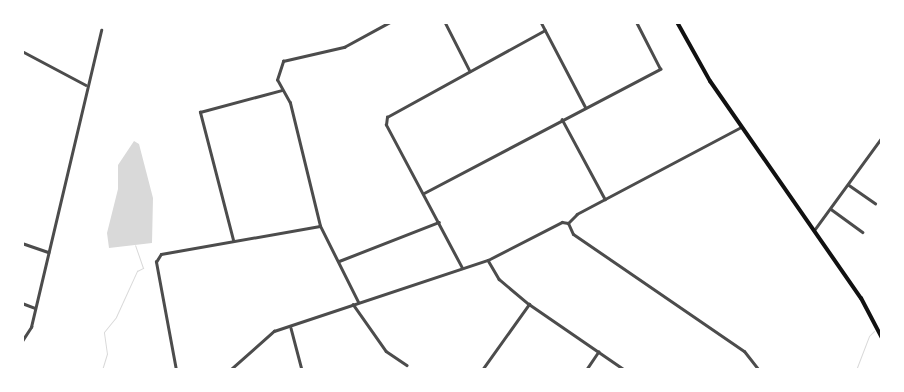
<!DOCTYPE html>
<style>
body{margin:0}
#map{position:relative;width:904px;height:392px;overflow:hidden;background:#fff;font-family:Cabin,sans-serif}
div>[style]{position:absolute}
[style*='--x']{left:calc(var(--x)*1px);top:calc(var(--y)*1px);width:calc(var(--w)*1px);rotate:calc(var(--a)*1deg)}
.water>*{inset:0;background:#d9d9d9}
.stream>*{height:1px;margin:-0.5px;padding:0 0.5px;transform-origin:0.5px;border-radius:0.5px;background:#d9d9d9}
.minor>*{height:2.5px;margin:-1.25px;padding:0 1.25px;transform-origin:1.25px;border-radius:1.25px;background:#4c4c4c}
.tertiary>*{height:3px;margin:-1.5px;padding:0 1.5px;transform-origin:1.5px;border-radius:1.5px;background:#4c4c4c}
.trunk>*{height:4px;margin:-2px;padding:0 2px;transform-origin:2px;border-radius:2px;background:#111}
span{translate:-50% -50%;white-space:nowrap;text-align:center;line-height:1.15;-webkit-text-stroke:4px #fff;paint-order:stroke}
.frame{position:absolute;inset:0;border:24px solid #fff;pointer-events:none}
</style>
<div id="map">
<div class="water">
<i style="clip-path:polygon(134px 141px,139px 144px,153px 198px,152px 243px,109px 248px,107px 233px,118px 189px,118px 165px)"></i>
</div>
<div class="stream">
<i style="--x:102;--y:370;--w:17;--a:-73"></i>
<i style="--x:107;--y:354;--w:22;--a:-98"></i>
<i style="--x:104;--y:332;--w:19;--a:-51"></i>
<i style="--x:116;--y:317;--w:51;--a:-65.5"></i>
<i style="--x:137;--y:271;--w:7;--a:-27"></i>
<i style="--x:143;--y:268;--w:24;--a:-109"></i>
<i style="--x:856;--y:370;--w:36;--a:-69"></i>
<i style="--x:869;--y:336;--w:7;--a:-45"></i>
</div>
<div class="minor">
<i style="--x:445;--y:22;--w:55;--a:63"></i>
<i style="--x:541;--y:22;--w:95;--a:62.4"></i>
<i style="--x:22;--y:51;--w:72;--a:28"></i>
<i style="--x:562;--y:119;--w:91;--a:61.7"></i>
<i style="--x:849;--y:185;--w:32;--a:35"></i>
<i style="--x:424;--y:193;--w:267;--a:-27.7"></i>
<i style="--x:660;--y:69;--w:53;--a:-117.1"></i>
<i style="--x:831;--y:209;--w:39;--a:36"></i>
<i style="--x:815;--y:229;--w:114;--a:-53.9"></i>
<i style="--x:233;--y:240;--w:132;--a:-104.5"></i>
<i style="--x:200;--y:112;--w:85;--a:-15"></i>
<i style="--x:22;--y:243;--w:28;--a:19"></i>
<i style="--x:488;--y:260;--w:22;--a:60"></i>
<i style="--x:499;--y:279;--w:39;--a:40"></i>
<i style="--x:529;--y:304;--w:116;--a:34.5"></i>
<i style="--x:339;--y:261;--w:107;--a:-21.3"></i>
<i style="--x:462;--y:268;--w:162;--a:-118"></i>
<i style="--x:386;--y:125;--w:8;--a:-83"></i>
<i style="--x:387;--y:117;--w:180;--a:-28.8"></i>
<i style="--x:358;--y:302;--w:85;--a:-116.6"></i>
<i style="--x:320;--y:226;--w:127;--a:-103.7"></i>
<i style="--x:290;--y:103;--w:26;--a:-119"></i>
<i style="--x:277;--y:80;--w:20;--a:-72"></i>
<i style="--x:283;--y:61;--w:63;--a:-12.9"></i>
<i style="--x:344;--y:47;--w:52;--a:-28.5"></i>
<i style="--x:22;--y:303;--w:14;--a:21"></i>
<i style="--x:353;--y:304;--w:57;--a:54.9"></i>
<i style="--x:386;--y:351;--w:25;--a:34"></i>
<i style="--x:291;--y:328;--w:43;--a:75.3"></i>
<i style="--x:22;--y:341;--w:17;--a:-57"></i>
<i style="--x:31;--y:327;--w:305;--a:-76.7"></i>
<i style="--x:176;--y:370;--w:110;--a:-100.5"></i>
<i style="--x:156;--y:262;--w:9;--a:-58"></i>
<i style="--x:161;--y:254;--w:161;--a:-10"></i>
<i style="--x:230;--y:370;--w:59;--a:-41.6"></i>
<i style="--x:274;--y:331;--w:225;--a:-18.4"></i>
<i style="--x:488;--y:260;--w:83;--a:-27.2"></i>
<i style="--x:562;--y:222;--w:6;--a:9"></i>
<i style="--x:482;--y:370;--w:81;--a:-54.5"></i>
<i style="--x:586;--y:370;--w:22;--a:-56"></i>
</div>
<div class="tertiary">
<i style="--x:741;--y:127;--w:186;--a:152.1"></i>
<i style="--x:577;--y:214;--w:13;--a:135"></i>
<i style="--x:568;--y:223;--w:12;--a:66"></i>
<i style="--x:573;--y:234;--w:207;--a:34.4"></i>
<i style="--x:744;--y:351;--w:24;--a:52"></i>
</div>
<div class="trunk">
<i style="--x:677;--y:22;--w:68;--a:60.8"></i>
<i style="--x:710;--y:81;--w:264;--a:55.2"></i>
<i style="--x:861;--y:298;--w:45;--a:62.3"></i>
</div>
<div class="frame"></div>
</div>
